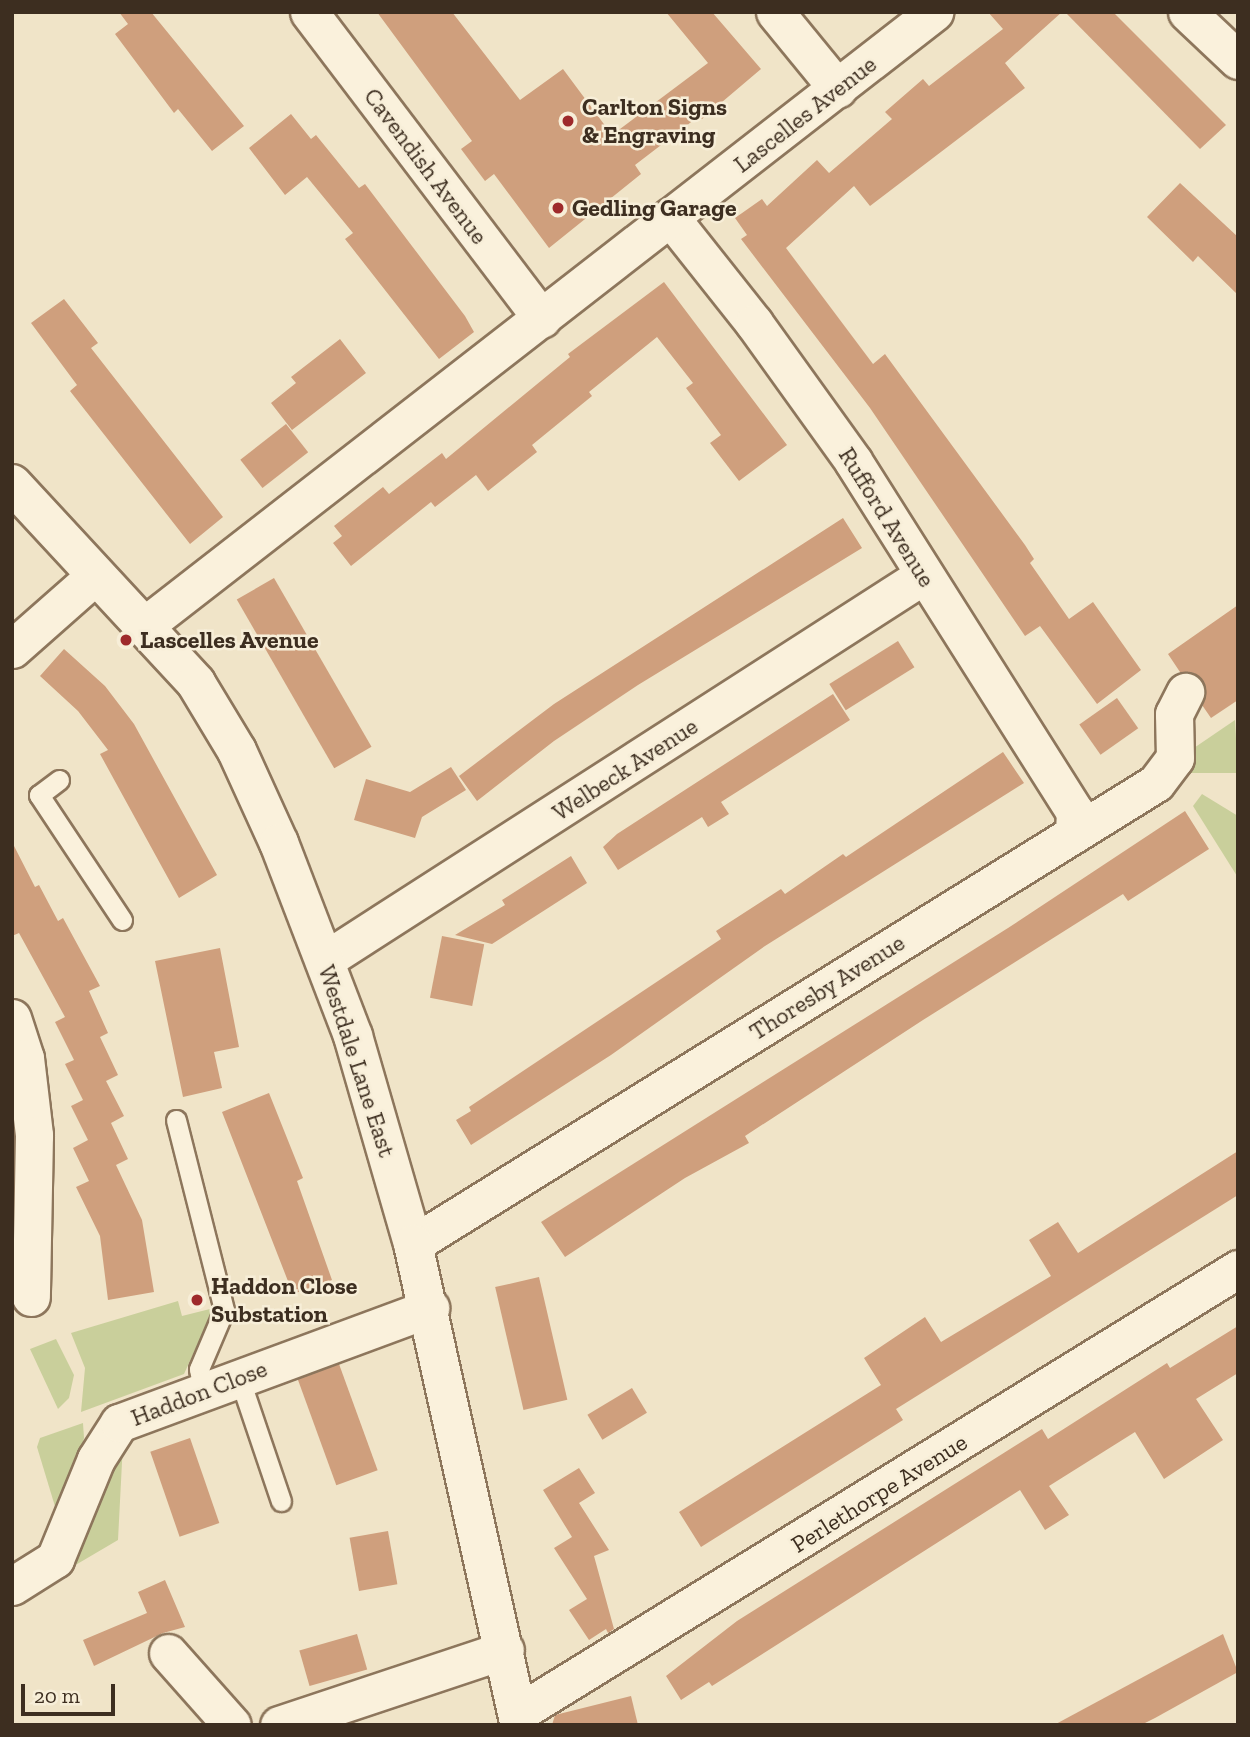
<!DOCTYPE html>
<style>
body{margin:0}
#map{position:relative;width:1250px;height:1737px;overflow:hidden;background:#f0e4c8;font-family:"Zilla Slab",serif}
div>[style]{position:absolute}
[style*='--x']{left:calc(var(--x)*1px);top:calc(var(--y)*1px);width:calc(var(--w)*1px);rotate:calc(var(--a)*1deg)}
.green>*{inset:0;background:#c9cf9b}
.building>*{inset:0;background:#cf9f7d;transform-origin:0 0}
.roads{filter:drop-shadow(2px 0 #8d765c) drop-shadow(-2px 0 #8d765c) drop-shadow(0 2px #8d765c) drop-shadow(0 -2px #8d765c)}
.service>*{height:19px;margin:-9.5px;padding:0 9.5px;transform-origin:9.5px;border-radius:9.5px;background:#faf1dc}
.minor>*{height:37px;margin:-18.5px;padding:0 18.5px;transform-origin:18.5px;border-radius:18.5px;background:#faf1dc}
.tertiary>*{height:38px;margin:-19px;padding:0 19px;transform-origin:19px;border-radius:19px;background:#faf1dc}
.dots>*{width:19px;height:19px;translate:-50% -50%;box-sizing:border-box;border:4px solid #f7eed8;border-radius:50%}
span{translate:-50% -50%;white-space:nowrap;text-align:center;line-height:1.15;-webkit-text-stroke:5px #f7eed8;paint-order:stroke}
.poi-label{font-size:24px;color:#3d2e20;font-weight:700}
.left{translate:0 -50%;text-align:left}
.street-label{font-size:24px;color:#3d2e20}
.frame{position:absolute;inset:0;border:14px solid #3d2e20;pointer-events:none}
.scale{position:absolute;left:21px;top:1684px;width:94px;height:32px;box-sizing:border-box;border:4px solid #3d2e20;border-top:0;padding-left:9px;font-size:21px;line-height:24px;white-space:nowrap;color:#3d2e20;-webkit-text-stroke:5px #f7eed8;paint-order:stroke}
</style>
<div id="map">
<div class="green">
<i style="clip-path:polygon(1235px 720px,1238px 773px,1182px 773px,1188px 752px)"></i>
<i style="clip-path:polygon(1202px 794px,1238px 816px,1237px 876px,1193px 806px)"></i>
<i style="clip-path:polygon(178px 1301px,182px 1316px,214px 1308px,184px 1374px,81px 1412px,85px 1368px,71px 1333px)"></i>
<i style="clip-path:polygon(56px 1339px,74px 1375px,69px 1398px,58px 1409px,30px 1349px)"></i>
<i style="clip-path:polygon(83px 1423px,84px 1438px,72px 1484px,57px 1513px,37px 1447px,40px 1438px)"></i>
<i style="clip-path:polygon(123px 1443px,118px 1540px,67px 1570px,83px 1543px,111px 1454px)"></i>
</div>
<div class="building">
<i style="clip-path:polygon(119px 12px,151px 12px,244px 126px,212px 151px,178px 109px,174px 113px,115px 34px,128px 24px)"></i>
<i style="clip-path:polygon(377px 12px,452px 12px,520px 100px,563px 69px,612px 135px,708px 63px,666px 12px,712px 12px,761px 69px,702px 119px,699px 116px,635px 165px,641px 174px,549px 248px,494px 174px,485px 181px,461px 149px,472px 141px)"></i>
<i style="clip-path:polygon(988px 12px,1062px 12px,1005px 63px,1025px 88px,870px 206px,854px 186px,786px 248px,873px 364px,885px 354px,1025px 545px,1034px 559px,1030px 563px,1069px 619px,1093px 602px,1141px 670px,1097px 704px,1040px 626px,1025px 636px,870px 408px,741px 239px,747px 235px,735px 218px,762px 199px,767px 206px,817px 160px,829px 173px,892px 119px,885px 112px,923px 79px,929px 86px,1003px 29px)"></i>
<i style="clip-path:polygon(1065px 12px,1113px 12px,1226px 125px,1200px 149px)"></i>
<i style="clip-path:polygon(291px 114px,311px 139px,316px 135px,359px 188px,365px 184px,465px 316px,474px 332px,439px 359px,345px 239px,353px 233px,307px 177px,285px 195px,249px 148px)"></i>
<i style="clip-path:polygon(1180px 183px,1238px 237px,1238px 295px,1198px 256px,1193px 262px,1147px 217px)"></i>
<i style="clip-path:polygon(664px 282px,787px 445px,739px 481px,710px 443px,721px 435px,686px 388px,693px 383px,657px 337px,589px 392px,592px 396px,532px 445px,537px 452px,488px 491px,476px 475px,435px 507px,431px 502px,351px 566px,333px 543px,342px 536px,334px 526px,383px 487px,389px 494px,442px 453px,446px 459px,570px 357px,568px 354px)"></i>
<i style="clip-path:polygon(64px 299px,98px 343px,91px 348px,223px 517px,190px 544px,70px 391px,77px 385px,31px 323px)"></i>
<i style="clip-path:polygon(340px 339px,366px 373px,292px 430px,271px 403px,296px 383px,291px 377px)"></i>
<i style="left:286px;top:424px;width:36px;height:58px;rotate:52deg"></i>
<i style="clip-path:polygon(843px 518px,862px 548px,638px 685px,554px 741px,477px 801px,459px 776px,554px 704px)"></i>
<i style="left:274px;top:578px;width:195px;height:43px;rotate:60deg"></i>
<i style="clip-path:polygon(1238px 605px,1238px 700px,1211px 718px,1202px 705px,1206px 691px,1202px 680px,1194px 673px,1180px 672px,1168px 654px)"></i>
<i style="left:898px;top:641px;width:31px;height:81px;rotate:58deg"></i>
<i style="clip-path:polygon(64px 649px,105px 686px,134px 724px,217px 875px,179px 898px,100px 754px,108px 750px,78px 711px,40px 676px)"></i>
<i style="clip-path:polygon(833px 694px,850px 720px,721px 802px,729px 814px,708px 827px,702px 817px,618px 870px,603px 847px,617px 834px)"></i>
<i style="left:1117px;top:698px;width:37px;height:46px;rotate:55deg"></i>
<i style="clip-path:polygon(1003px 752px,1024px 783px,765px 946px,611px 1055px,471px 1145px,456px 1120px,471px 1111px,469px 1107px,721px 939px,716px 931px,781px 889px,785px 894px,843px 854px,846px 857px)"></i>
<i style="clip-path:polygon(451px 767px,466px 790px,422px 817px,415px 838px,354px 820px,366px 779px,410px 792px)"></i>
<i style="clip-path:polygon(1185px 811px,1209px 849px,1128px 901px,1123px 894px,923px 1020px,745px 1136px,749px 1143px,685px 1178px,565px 1257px,541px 1222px,1008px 928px)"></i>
<i style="clip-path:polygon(12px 842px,35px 887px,39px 885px,58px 921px,63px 918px,100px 986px,89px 991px,108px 1033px,100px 1037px,118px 1075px,106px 1081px,124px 1116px,111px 1123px,128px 1159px,116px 1165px,142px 1220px,154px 1292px,108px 1300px,100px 1236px,76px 1187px,89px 1181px,73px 1148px,88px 1140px,71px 1106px,83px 1100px,65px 1064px,74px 1060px,55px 1022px,65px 1017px,19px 933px,12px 936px)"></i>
<i style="clip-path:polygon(571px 856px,587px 883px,492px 944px,455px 935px,505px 905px,502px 900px)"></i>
<i style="left:442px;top:936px;width:43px;height:63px;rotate:11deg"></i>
<i style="clip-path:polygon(220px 948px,239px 1047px,214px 1052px,222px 1088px,183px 1097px,155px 961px)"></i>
<i style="clip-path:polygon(269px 1093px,303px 1178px,297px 1181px,332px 1280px,293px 1294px,222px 1112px)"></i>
<i style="clip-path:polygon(1238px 1151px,1238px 1195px,896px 1409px,903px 1420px,701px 1547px,679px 1512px,881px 1385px,864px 1358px,925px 1317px,941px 1342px,1051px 1276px,1029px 1240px,1058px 1222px,1078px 1253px)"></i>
<i style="left:539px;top:1277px;width:126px;height:45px;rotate:77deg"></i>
<i style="clip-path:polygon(1238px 1326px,1238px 1373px,1196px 1399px,1223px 1440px,1164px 1479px,1135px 1432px,1049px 1486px,1069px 1515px,1045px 1530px,1020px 1490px,712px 1686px,709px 1682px,681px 1700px,666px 1676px,737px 1621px,1042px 1429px,1048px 1439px,1167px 1363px,1170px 1368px)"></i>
<i style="left:339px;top:1364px;width:113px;height:44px;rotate:70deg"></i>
<i style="left:632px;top:1388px;width:29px;height:52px;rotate:59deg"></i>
<i style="left:190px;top:1438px;width:90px;height:42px;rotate:71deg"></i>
<i style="clip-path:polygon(579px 1468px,595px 1493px,579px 1503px,609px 1550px,594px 1556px,614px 1629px,608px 1633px,606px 1629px,589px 1640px,569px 1610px,587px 1599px,554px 1548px,572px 1537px,543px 1490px)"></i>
<i style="left:388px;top:1531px;width:54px;height:39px;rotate:80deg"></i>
<i style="clip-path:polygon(165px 1580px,185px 1627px,163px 1633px,94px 1666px,83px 1640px,147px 1613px,138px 1592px)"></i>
<i style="left:357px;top:1634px;width:37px;height:60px;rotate:74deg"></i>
<i style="clip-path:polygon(1223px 1634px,1238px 1672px,1155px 1718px,1141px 1725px,1054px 1725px)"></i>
<i style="clip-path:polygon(631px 1696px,638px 1725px,552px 1725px,555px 1715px)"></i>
</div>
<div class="roads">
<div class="service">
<i style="--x:59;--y:780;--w:25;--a:143"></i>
<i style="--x:39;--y:795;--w:150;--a:56.4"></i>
<i style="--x:176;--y:1120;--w:196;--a:75.8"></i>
<i style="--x:224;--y:1310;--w:64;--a:113"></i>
<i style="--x:199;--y:1369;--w:21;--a:79"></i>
<i style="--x:239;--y:1377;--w:131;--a:71.3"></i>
</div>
<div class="minor">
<i style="--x:309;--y:12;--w:385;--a:52.8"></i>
<i style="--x:775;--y:12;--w:99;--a:50.7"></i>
<i style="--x:1187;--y:12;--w:70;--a:43.3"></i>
<i style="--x:670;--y:217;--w:135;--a:51.6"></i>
<i style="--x:754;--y:323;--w:170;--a:54.3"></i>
<i style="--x:853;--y:461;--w:415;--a:57.7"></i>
<i style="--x:1075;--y:812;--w:22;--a:93"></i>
<i style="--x:144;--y:626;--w:1001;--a:-37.85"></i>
<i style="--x:12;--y:649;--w:112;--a:-41.4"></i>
<i style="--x:325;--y:960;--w:712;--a:-32.73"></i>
<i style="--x:12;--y:1018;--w:42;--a:72"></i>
<i style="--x:25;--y:1058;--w:78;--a:83.3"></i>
<i style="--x:34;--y:1135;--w:162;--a:91.1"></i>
<i style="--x:413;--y:1244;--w:874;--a:-31.82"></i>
<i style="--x:1156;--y:783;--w:31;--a:-53"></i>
<i style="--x:1175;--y:758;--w:44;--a:-91.3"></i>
<i style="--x:1174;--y:714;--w:25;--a:-63"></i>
<i style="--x:12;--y:1586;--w:51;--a:-32.1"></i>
<i style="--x:55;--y:1559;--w:108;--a:-67.7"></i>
<i style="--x:96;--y:1459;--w:43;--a:-57.4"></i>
<i style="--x:119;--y:1423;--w:332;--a:-20.3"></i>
<i style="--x:168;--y:1653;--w:96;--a:48.4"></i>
<i style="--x:518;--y:1713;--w:846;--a:-31.66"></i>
<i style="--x:279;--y:1725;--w:238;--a:-18.4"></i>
</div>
<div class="tertiary">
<i style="--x:12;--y:484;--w:271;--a:47.2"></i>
<i style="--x:196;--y:683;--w:79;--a:58.9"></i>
<i style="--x:237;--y:751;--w:101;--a:65.5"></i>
<i style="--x:279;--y:843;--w:207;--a:69"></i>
<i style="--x:353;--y:1036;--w:216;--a:73.9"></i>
<i style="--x:413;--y:1244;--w:493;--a:77.5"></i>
</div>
</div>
<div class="dots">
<i style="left:568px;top:121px;background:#9e2a2b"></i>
<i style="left:558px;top:208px;background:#9e2a2b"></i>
<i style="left:126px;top:640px;background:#9e2a2b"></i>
<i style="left:197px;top:1300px;background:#9e2a2b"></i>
</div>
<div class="poi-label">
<span class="left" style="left:582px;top:121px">Carlton Signs<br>&amp; Engraving</span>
<span class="left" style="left:572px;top:208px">Gedling Garage</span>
<span class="left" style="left:140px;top:640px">Lascelles Avenue</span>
<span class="left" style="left:211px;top:1300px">Haddon Close<br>Substation</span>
</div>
<div class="street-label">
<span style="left:805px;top:114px;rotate:-38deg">Lascelles Avenue</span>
<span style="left:426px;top:166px;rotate:53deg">Cavendish Avenue</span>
<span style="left:887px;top:517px;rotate:58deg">Rufford Avenue</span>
<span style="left:625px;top:769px;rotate:-33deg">Welbeck Avenue</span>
<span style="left:827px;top:987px;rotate:-32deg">Thoresby Avenue</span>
<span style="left:357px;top:1061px;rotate:72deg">Westdale Lane East</span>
<span style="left:199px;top:1393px;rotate:-21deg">Haddon Close</span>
<span style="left:879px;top:1493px;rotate:-32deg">Perlethorpe Avenue</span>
</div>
<div class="frame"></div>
<div class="scale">20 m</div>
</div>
